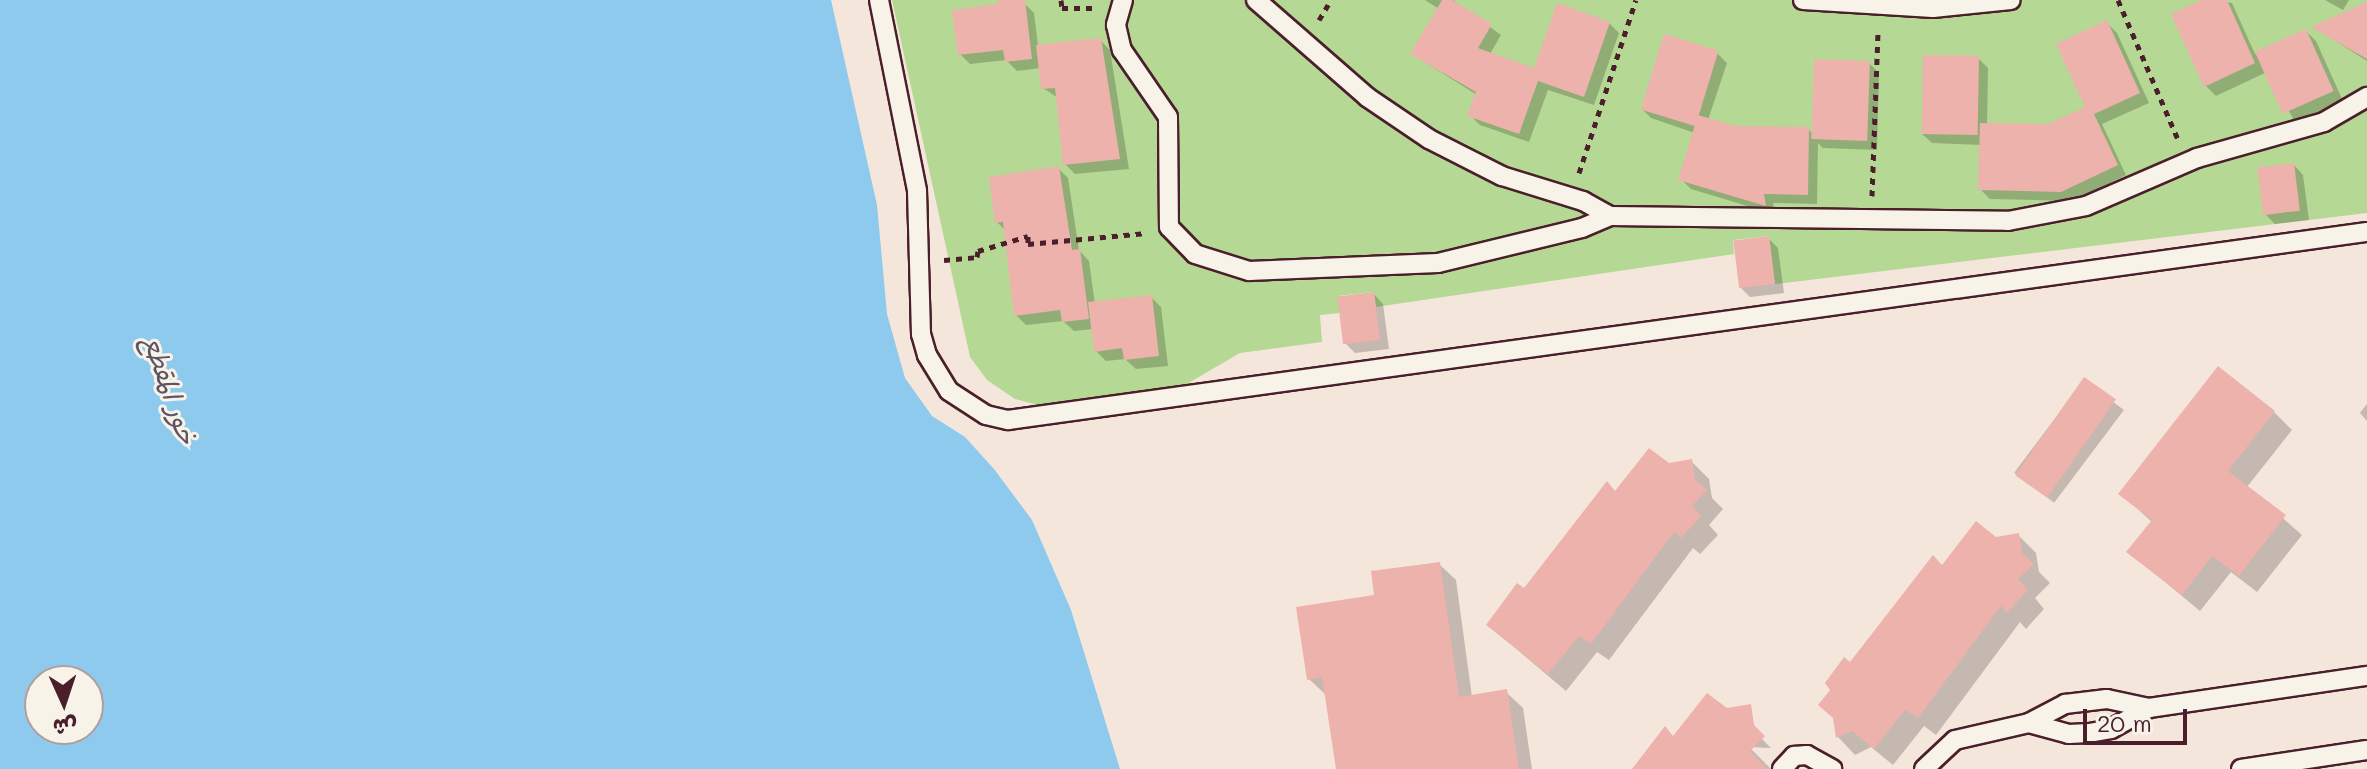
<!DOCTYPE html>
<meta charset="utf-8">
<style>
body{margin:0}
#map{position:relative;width:2367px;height:769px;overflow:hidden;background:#f5e6dc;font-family:Mali,"Playpen Sans Arabic",sans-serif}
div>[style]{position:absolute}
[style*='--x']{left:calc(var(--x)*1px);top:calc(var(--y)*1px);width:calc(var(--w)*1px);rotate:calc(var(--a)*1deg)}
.green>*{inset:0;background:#b5d994}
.water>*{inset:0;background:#8dcaed}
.shadow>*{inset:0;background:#0003;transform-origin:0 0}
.building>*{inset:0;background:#edb2ab;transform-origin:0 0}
.path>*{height:5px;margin-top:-2.5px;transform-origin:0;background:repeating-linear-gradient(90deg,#4a1f2b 0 6px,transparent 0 12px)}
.roads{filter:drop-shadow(2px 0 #4a1f2b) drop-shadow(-2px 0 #4a1f2b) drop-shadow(0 2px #4a1f2b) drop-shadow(0 -2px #4a1f2b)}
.lane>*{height:18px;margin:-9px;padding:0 9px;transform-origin:9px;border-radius:9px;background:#f7f3e8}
span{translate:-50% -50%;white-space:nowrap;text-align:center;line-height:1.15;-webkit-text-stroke:6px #f7f3e8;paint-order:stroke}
.water-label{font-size:26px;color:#5e5265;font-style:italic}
.north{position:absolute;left:24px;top:665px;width:80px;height:80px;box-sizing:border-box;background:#f7f3e8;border:2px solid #b29e9c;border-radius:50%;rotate:177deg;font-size:22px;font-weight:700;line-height:32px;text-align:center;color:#4a1f2b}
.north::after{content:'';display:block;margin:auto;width:28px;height:36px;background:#4a1f2b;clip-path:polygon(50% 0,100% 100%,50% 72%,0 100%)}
.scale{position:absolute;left:2083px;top:709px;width:104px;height:36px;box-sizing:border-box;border:4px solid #4a1f2b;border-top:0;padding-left:10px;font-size:24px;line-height:28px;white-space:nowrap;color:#4a1f2b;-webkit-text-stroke:6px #f7f3e8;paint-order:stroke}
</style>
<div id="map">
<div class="green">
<i style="clip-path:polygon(892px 0,2367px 0,2367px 213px,1775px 284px,1769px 236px,1733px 240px,1734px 254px,1376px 307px,1374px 292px,1338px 296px,1340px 313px,1320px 315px,1322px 342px,1240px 353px,1173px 392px,1045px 407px,1015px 399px,987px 380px,970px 357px)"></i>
</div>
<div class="water">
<i style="clip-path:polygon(evenodd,0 0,831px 0,877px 205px,887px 314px,905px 378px,932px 416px,965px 437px,994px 469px,1032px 520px,1071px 610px,1120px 769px,0 769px,0 0,40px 681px,88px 681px,88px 729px,40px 729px,40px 681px)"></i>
</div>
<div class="shadow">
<i style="clip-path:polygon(1425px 0,1453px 0,1501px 35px,1490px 54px,1536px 71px,1609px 23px,1619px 33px,1594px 105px,1548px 90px,1529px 142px,1480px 125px,1470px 115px,1477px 95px,1412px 54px,1439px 9px)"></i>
<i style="clip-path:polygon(2207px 0,2232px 3px,2255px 54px,2306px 31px,2316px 41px,2343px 101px,2295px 122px,2267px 72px,2216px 96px,2206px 86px)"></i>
<i style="clip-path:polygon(2325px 0,2349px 0,2343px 10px)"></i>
<i style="clip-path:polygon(1024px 3px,1034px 13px,1038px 46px,1100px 40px,1110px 50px,1129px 169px,1075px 174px,1065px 164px,1058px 98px,1043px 88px,1041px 68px,1017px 71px,1006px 60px,970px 64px,960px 54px)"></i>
<i style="clip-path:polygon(2367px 4px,2367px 61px,2314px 27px)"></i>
<i style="clip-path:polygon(2107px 23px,2117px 33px,2149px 103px,2102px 124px,2126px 175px,2072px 201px,1990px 199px,1980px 189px,1981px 145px,1932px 143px,1922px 134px,1978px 58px,1988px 68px,1987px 125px,2049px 126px,2087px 108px)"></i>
<i style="clip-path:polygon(1717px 53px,1727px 63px,1708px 120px,1734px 128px,1808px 129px,1813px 134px,1869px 63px,1879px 73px,1877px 150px,1823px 148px,1818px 143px,1817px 204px,1773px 203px,1774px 214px,1691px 189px,1681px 179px,1695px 133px,1651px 118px,1641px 108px)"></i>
<i style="clip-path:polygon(2294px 165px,2303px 175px,2309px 220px,2275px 224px,2265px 214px)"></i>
<i style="clip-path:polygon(1058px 168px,1068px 178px,1079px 250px,1089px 261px,1095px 304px,1151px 297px,1161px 307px,1168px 366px,1136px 369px,1125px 359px,1106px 361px,1096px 351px,1093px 329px,1074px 331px,1063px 321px,1026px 325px,1016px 315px,1006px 231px,997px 222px)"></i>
<i style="clip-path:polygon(1768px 238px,1778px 248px,1784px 293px,1750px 297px,1740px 287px)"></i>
<i style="clip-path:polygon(1374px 294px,1383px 304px,1389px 349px,1355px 353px,1345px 343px)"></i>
<i style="left:2084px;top:380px;width:50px;height:116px;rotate:37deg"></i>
<i style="clip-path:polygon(2367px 404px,2367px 421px,2360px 413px)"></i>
<i style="clip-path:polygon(2274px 412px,2292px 430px,2247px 487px,2302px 535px,2257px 592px,2231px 572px,2200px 611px,2129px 552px,2152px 522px,2121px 494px)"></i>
<i style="clip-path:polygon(1691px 461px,1709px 479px,1712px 498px,1723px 509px,1709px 525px,1718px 535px,1700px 554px,1693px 548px,1609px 660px,1597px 652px,1566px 691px,1488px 625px,1616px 493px,1668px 465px)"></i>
<i style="clip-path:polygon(2018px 535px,2036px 553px,2039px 572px,2050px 583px,2035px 598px,2044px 609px,2026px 629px,2020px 622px,1936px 735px,1924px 726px,1893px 765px,1871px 747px,1855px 755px,1838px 737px,1835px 719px,1850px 665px,1943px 567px,1995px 539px)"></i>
<i style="clip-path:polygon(1439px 564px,1456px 580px,1472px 697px,1506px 692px,1523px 708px,1532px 769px,1338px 769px,1326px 695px,1309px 679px,1376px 596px)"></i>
<i style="clip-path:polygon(1757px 734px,1771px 748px,1749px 747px,1771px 769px,1634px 769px,1674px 738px)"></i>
</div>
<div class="building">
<i style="clip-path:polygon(997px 0,1025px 0,1032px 59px,1005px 62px,1003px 50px,958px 55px,952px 10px,998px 4px)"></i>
<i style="clip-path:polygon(1442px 0,1452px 0,1492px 24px,1478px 48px,1534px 68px,1557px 3px,1610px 22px,1584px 97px,1538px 81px,1519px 134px,1467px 116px,1476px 92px,1410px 54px)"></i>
<i style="clip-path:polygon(2202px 0,2227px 0,2255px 63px,2204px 87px,2171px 14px)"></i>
<i style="clip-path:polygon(2367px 2px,2367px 59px,2311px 27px)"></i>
<i style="clip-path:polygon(2107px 20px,2140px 93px,2094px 114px,2118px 165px,2061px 192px,1978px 190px,1980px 123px,2048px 124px,2085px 107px,2056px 44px)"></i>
<i style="left:2306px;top:29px;width:68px;height:56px;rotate:66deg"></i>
<i style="left:1664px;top:34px;width:57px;height:79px;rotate:17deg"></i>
<i style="clip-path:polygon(1101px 38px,1120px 159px,1063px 165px,1055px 88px,1041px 89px,1036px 45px)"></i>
<i style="left:1923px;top:55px;width:56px;height:79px;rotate:1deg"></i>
<i style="left:1814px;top:59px;width:56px;height:80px;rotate:2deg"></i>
<i style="clip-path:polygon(1698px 115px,1735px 126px,1809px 127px,1808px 195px,1764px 194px,1766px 206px,1678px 180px)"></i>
<i style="left:2294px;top:163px;width:48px;height:37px;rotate:83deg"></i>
<i style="clip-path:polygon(1059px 166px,1072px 250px,1080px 249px,1089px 319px,1062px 322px,1060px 310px,1014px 316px,1003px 222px,995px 223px,989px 177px)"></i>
<i style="left:1769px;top:236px;width:48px;height:36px;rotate:83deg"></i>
<i style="left:1374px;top:292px;width:48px;height:37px;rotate:83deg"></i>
<i style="clip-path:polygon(1152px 295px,1159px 356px,1124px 360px,1122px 348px,1094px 352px,1088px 302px)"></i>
<i style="clip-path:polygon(2218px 366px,2275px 411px,2228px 471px,2286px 515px,2239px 576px,2212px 556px,2182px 595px,2126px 552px,2152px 520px,2118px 494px)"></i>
<i style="left:2084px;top:377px;width:39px;height:120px;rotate:35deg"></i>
<i style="clip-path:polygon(1649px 448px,1669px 463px,1692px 459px,1695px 480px,1707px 490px,1692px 506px,1701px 516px,1681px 538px,1674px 532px,1591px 644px,1579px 636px,1548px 674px,1486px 625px,1517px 583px,1524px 588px,1607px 481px,1615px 491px)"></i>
<i style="clip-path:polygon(1976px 521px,1996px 537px,2019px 533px,2022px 553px,2034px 564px,2018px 579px,2028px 590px,2007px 613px,2001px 606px,1918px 718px,1905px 710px,1874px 749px,1852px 731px,1836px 738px,1833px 718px,1818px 705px,1830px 690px,1825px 683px,1844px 657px,1850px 662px,1933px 555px,1942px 565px)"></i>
<i style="clip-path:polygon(1440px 562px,1459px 697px,1507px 689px,1519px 769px,1336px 769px,1322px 677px,1307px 680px,1296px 607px,1374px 595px,1371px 571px)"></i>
<i style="clip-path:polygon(1707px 693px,1727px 708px,1751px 704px,1754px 725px,1765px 736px,1750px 751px,1767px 769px,1632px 769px,1665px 726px,1673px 736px)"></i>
</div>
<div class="path">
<i style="--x:1061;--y:0;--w:8;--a:83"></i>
<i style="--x:1062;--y:8;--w:31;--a:0"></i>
<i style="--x:2118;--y:0;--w:151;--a:66.7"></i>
<i style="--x:1319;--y:20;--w:23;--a:-59"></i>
<i style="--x:1579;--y:173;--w:182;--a:-71.8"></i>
<i style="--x:1872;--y:196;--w:166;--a:-87.9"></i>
<i style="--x:944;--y:260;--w:33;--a:-5"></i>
<i style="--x:977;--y:257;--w:6;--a:-81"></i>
<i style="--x:978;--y:251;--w:52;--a:-16.7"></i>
<i style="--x:1028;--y:236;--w:8;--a:90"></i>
<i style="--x:1028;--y:244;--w:119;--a:-5.3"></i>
</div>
<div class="roads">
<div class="lane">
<i style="--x:879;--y:0;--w:195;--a:78.7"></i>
<i style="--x:917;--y:191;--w:143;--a:88.4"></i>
<i style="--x:921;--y:334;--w:22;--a:74"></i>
<i style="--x:927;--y:355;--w:42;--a:58.6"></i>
<i style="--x:949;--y:391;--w:44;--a:33"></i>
<i style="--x:986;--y:415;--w:23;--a:13"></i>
<i style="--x:1008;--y:420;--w:1372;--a:-7.88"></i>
<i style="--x:1123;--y:0;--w:26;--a:106"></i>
<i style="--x:1116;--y:25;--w:26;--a:77"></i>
<i style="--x:1122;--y:50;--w:81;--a:55.5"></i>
<i style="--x:1168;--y:117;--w:110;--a:89.5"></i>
<i style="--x:1169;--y:227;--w:37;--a:46"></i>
<i style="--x:1195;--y:254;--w:57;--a:17.5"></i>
<i style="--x:1249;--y:271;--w:189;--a:-2.4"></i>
<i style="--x:1438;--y:263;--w:148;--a:-13.7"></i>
<i style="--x:1582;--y:228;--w:30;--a:-23"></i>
<i style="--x:1610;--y:216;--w:398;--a:0.7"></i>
<i style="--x:2008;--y:221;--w:79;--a:-10.9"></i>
<i style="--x:2086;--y:206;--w:121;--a:-23.4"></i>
<i style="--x:2197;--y:158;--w:132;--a:-15.8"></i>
<i style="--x:2324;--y:122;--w:50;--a:-30.2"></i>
<i style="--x:1256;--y:0;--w:147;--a:41.1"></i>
<i style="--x:1367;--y:97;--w:75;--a:34.1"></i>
<i style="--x:1429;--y:139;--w:82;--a:26.9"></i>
<i style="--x:1502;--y:176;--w:85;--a:17.2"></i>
<i style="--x:1583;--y:201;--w:31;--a:29"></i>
<i style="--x:1803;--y:0;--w:130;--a:3.5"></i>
<i style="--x:1933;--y:8;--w:78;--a:-5.9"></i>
<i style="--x:2029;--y:723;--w:41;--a:15.4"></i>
<i style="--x:2069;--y:734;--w:20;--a:-3"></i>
<i style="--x:2089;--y:733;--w:22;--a:-10"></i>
<i style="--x:2111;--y:729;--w:43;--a:-28.9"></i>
<i style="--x:1782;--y:769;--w:18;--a:-47"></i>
<i style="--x:1794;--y:756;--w:13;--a:-4"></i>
<i style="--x:1807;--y:755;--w:29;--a:29"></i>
<i style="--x:1924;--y:769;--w:42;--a:-43.1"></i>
<i style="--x:1955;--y:740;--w:76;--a:-12.9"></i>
<i style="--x:2029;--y:723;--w:41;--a:-27.8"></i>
<i style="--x:2065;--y:704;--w:42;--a:-6.8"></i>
<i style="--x:2107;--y:699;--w:43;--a:12.1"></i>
<i style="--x:2149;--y:708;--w:220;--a:-8.4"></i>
<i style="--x:2241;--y:769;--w:127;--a:-8.6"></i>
</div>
</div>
<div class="water-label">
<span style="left:170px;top:390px;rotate:71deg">خور المقطع</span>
</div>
<div class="north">ش</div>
<div class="scale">20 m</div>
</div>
